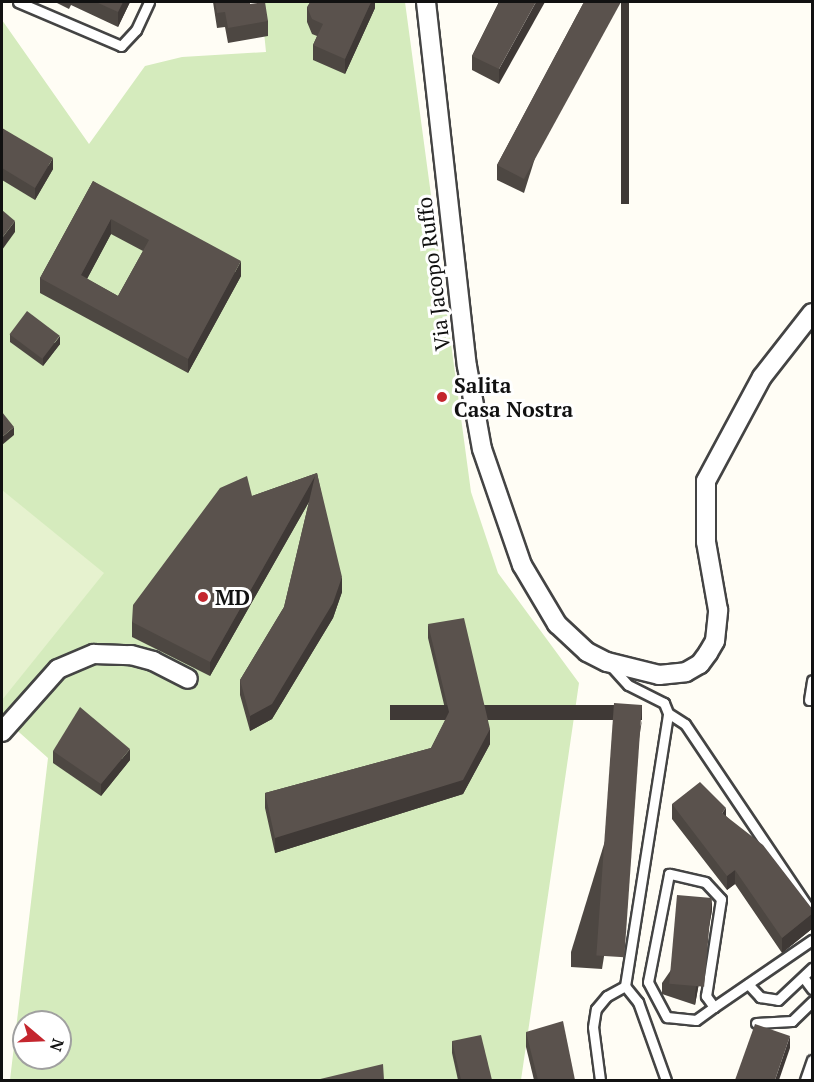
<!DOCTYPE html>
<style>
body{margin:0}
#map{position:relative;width:814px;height:1082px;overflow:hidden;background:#fffdf5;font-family:"PT Serif",serif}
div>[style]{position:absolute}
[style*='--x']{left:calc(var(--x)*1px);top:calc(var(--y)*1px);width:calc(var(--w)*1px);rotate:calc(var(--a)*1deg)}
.green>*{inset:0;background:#d5ebbd}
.pitch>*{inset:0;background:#e6f2cf}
.roads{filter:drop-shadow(2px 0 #444) drop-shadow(-2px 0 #444) drop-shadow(0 2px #444) drop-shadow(0 -2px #444)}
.service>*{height:9px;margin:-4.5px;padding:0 4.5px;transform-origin:4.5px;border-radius:4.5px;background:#fff}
.minor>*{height:18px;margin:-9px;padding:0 9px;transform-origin:9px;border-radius:9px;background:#fff}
.wall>*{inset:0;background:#4d4742}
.shaded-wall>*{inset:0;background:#3f3936;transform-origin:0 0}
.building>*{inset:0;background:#5a524d;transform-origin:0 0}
.dots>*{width:16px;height:16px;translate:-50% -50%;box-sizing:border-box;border:3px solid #fff;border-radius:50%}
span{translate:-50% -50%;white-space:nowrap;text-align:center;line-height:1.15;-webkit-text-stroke:6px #fff;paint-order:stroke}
.street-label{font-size:21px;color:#111}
.poi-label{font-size:21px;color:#111;font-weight:700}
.left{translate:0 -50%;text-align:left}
.frame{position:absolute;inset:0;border:3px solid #111;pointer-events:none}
.north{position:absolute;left:12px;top:1010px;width:60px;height:60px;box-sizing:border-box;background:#fff;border:2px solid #a0a0a0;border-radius:50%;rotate:109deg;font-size:16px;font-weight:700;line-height:24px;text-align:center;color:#111}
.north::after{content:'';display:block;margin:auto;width:21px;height:27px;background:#c4262e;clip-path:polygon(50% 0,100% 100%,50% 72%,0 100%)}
</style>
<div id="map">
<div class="green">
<i style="clip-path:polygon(evenodd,261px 2px,405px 2px,471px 492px,498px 573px,579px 683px,521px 1080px,10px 1080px,48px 758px,2px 717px,2px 20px,89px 144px,145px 66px,182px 57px,266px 52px,261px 2px,24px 1022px,60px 1022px,60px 1058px,24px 1058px,24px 1022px)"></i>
</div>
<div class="pitch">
<i style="clip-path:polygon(2px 490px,104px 573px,2px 700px)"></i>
</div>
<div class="roads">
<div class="service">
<i style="--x:18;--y:2;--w:112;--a:23.1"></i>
<i style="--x:121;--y:46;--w:22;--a:-47"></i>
<i style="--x:136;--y:30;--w:31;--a:-65"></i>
<i style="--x:809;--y:700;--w:20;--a:-81"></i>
<i style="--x:668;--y:713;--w:20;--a:33"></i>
<i style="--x:685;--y:724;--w:228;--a:56.1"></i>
<i style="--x:803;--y:977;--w:15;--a:53"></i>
<i style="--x:748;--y:984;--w:18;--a:47"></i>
<i style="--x:760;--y:997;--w:18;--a:9"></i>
<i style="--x:778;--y:1000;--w:47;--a:-43.3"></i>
<i style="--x:625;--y:986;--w:21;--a:51"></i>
<i style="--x:638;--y:1002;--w:83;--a:70.3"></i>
<i style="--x:714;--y:1007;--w:14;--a:-126"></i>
<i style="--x:706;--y:996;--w:98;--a:-81.2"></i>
<i style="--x:721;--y:899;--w:23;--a:-133"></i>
<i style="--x:705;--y:882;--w:37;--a:-167"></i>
<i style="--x:669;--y:874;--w:110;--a:101"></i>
<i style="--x:648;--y:982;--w:40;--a:62"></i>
<i style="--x:667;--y:1017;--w:29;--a:6"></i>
<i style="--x:696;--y:1020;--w:22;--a:-36"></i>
<i style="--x:714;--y:1007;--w:119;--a:-34.4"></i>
<i style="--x:756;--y:1023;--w:36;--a:-3"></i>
<i style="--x:792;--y:1021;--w:28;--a:-44"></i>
<i style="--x:600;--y:1080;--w:53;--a:-97.5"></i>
<i style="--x:593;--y:1027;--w:18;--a:-81"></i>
<i style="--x:596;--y:1009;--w:17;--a:-50"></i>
<i style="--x:607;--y:996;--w:21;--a:-29"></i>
<i style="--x:625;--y:986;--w:276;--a:-81"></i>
<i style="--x:668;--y:713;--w:11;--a:-112"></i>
<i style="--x:664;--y:703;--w:40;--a:-153.4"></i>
<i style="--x:628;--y:685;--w:25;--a:-132"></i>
<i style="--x:805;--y:1080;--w:21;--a:-71"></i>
</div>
<div class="minor">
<i style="--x:426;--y:2;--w:366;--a:83.6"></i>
<i style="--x:467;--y:366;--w:84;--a:79.8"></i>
<i style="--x:482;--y:449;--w:123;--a:71"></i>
<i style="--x:522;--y:565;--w:69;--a:59.3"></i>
<i style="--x:557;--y:624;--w:41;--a:43"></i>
<i style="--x:587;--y:652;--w:22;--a:27"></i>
<i style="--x:607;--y:662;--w:54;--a:14"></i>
<i style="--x:659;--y:675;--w:27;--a:-6"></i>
<i style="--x:686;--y:672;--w:16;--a:-30"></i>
<i style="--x:700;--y:664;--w:14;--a:-54"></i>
<i style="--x:708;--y:653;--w:14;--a:-60"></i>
<i style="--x:715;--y:641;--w:31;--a:-84"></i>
<i style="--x:718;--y:610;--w:69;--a:-100"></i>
<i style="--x:706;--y:542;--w:61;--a:-90"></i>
<i style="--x:706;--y:481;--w:118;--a:-61.7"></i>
<i style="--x:762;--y:377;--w:81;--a:-52"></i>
<i style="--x:2;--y:732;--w:84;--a:-48.4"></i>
<i style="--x:58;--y:669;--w:39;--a:-23"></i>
<i style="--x:94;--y:654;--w:37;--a:2"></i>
<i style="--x:131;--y:655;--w:23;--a:15"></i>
<i style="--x:153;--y:661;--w:39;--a:27"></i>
</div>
</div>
<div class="wall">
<i style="clip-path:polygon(55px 2px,130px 2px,118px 27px,71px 5px,69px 9px)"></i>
<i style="clip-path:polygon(213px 2px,250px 2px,250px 4px,268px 21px,268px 36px,228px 43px,225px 27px,217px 28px)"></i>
<i style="clip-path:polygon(375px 2px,375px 8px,345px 74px,313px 60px,313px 45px,317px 36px,312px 34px,307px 22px,307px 7px)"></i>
<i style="clip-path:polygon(499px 2px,499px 84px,472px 70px,472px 56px)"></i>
<i style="clip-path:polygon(584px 2px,524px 193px,497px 180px,497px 165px)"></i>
<i style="clip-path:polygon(2px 128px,53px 169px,35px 200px,2px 180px)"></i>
<i style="clip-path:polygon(evenodd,93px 181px,241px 276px,188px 373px,40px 293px,40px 278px,93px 181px,111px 234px,143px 251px,118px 296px,87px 279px,111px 234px)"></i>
<i style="clip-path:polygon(10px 334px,60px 344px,43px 366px,10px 342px)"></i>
<i style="clip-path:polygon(317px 473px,342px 592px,333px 618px,272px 719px,250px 731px,240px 695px,240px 680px,284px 607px,309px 502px,210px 676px,132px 637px,132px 622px,252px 496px)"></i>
<i style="clip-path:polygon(428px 624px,490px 744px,463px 794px,275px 853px,265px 808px,265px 793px,431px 748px,447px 717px,428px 638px)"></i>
<i style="clip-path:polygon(642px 720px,602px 969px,571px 967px,571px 952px)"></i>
<i style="clip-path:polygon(53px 751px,130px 760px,101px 796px,53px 763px)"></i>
<i style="clip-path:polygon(672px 804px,726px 816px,813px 910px,813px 928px,782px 953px,735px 884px,727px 890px,672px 819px)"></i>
<i style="clip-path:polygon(712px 910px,695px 1005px,662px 994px,662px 983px)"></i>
<i style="clip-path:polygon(526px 1032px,575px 1080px,534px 1080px,526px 1047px)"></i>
<i style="clip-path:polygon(452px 1041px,492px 1080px,458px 1080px,452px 1053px)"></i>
</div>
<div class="shaded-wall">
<i style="clip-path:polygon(123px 2px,130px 2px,118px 27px,118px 12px)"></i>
<i style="clip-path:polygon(371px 2px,375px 2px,375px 8px,345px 74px,345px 59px)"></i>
<i style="clip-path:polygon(536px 2px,545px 2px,499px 84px,499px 69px)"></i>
<i style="left:621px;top:2px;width:8px;height:202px"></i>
<i style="clip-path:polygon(53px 158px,53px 169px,35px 200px,35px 188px)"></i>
<i style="clip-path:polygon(111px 219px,111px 234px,81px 290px,81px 275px)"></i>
<i style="clip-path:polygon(15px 221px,15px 232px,2px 250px,2px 238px)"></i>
<i style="clip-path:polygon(241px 261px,241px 276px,188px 373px,188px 359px)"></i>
<i style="clip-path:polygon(60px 336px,60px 344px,43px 366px,43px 358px)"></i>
<i style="clip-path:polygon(14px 427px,14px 435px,2px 445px,2px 437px)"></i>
<i style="clip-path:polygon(315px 476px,315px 491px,210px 676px,210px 662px)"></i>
<i style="clip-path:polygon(342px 577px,342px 592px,333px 618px,272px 719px,250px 731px,250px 716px)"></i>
<i style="left:642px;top:705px;width:15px;height:252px;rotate:90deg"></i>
<i style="clip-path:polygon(490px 729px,490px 744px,463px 794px,275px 853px,275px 838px)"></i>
<i style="clip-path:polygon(130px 749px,130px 760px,101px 796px,101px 784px)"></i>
<i style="clip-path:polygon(726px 808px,726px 823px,722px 813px)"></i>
<i style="clip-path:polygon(735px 870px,735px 884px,727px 890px,727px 876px)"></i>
<i style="clip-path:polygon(712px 898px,712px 910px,695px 1005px,695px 993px)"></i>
<i style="clip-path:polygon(813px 913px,813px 928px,782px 953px,782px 938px)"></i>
<i style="clip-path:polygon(790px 1036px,790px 1048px,779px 1080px,775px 1080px)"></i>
</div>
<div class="building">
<i style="clip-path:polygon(96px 2px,123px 2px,118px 12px)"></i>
<i style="clip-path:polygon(215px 2px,250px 2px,250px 4px,265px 2px,268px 21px,228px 28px,225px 12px,217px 13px)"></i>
<i style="clip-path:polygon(310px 2px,371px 2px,345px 59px,313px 45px,323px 24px,312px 19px,307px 7px)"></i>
<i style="clip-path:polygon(499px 2px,536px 2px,499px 69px,472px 56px)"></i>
<i style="clip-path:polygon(584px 2px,621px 2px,524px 179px,497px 165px)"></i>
<i style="clip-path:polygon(2px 128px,53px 158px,35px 188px,2px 168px)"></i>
<i style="clip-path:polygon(evenodd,93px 181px,241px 261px,188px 359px,40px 278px,93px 181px,111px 219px,149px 240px,118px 296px,81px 275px,111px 219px)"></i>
<i style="clip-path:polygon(2px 210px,15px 221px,2px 238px)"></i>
<i style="left:27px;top:311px;width:41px;height:29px;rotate:37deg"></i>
<i style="clip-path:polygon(2px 412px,14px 427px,2px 437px)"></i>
<i style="clip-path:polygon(317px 473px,342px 577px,333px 603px,272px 704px,250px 716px,240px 680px,284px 607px,315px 476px,210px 662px,132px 622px,133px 605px,220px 488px,247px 476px,252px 496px)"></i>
<i style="clip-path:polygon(464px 618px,490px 729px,463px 780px,275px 838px,265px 793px,431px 748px,449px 712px,428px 624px)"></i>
<i style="left:614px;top:703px;width:28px;height:253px;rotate:4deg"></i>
<i style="clip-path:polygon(80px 707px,130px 749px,101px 784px,53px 751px)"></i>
<i style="clip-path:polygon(700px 782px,726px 808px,722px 813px,763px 845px,813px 910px,813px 913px,782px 938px,735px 870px,727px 876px,672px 804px)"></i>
<i style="left:677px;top:895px;width:35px;height:89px;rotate:5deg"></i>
<i style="clip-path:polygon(563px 1021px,575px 1080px,538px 1080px,526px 1032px)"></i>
<i style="clip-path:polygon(755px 1024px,790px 1036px,775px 1080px,735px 1080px)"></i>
<i style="clip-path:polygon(481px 1035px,492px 1080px,461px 1080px,452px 1041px)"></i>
<i style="clip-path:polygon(383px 1064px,384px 1080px,316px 1080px)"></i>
</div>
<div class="dots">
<i style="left:442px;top:397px;background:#c4262e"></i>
<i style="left:203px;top:597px;background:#c4262e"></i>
</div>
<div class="street-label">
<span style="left:433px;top:274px;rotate:-97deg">Via Jacopo Ruffo</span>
</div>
<div class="poi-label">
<span class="left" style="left:454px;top:397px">Salita<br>Casa Nostra</span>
<span class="left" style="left:215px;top:597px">MD</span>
</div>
<div class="frame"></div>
<div class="north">N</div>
</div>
